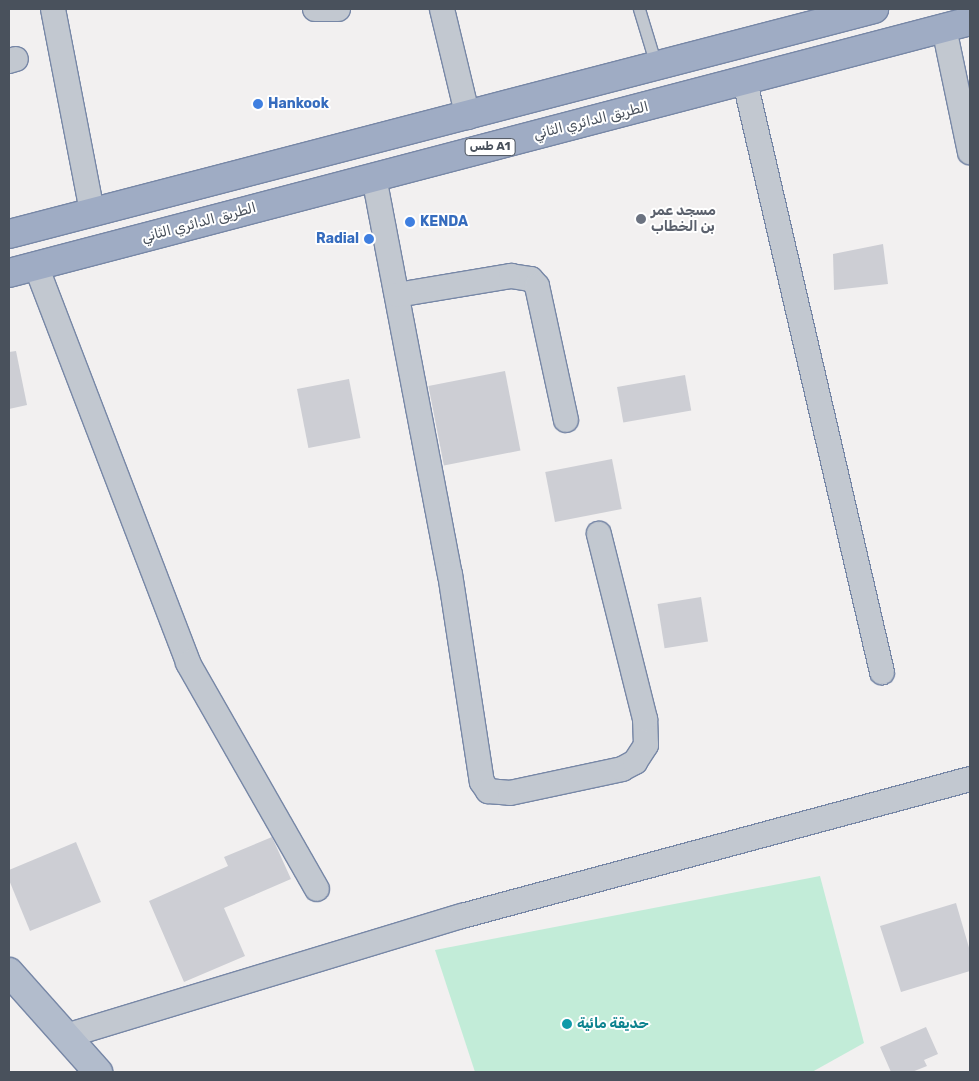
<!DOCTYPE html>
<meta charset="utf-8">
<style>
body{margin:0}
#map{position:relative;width:979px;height:1081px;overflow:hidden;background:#f2f0f0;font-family:Rubik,"Noto Naskh Arabic",sans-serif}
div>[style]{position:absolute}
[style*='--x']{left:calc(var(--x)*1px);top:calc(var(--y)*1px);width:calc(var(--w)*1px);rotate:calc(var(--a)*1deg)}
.green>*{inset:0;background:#c2ecd8}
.building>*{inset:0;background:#cdced4;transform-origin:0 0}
.roads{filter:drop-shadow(1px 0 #7787a6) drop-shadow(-1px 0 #7787a6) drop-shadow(0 1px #7787a6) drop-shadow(0 -1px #7787a6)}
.service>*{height:11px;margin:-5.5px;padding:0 5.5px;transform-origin:5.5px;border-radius:5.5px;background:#c2c8d0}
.minor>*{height:24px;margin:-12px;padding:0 12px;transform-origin:12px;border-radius:12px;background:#c2c8d0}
.primary>*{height:28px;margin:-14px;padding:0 14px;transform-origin:14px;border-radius:14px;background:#b2bccc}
.trunk>*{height:28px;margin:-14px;padding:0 14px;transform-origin:14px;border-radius:14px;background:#9facc4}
.dots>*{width:14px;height:14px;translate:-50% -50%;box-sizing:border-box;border:2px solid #fff;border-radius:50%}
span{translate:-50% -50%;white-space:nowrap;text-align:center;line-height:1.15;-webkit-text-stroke:4px #fff;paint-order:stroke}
.shield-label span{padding:1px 4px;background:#fff;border:1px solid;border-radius:4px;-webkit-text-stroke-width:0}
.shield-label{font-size:12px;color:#49515c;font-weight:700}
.shop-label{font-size:14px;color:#366cbe;font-weight:700}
.left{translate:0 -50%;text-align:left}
.right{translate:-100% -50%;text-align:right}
.street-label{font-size:14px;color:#49515c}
.worship-label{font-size:14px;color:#5b616d;font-weight:700}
.culture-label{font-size:14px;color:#0d838f;font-weight:700}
.frame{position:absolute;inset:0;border:10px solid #49515c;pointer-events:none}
</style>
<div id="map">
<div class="green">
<i style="clip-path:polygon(820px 876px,864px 1043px,812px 1072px,475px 1072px,435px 950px)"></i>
</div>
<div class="building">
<i style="clip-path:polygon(883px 244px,888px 284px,834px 290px,833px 254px)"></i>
<i style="clip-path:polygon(16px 351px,27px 405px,9px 409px,9px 352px)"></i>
<i style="left:505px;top:371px;width:81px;height:78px;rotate:79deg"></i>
<i style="left:685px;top:375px;width:36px;height:69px;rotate:80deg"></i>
<i style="left:349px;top:379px;width:60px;height:53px;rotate:79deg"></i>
<i style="left:612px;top:459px;width:51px;height:68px;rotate:79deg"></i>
<i style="left:701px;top:597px;width:45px;height:44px;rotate:81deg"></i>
<i style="clip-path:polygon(272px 837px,291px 879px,224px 908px,245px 956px,184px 982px,149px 901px,228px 866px,224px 857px)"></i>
<i style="clip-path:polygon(76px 842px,101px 902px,30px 931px,9px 880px,9px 870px)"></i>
<i style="clip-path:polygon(956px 903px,970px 951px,970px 971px,901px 992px,880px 926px)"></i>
<i style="clip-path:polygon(926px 1027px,938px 1054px,924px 1060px,927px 1066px,912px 1072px,891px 1072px,880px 1047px)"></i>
</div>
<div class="roads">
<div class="service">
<i style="--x:639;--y:9;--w:59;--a:73.1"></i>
</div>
<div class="minor">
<i style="--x:53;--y:9;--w:207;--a:79.1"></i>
<i style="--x:315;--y:9;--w:23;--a:0"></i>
<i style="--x:442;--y:9;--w:111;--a:76.5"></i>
<i style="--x:944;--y:28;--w:127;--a:78.2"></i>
<i style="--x:9;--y:61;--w:7;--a:-16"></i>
<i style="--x:745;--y:82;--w:606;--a:76.93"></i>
<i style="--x:374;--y:177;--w:404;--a:79.2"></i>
<i style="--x:450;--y:574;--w:210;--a:81.3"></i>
<i style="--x:482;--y:782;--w:11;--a:56"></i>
<i style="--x:488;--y:791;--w:22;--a:5"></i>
<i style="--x:510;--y:793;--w:115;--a:-12.1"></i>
<i style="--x:622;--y:769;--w:15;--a:-28"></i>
<i style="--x:635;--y:762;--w:20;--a:-57"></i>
<i style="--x:646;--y:745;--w:26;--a:-92"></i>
<i style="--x:645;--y:719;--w:191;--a:-104"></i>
<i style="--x:36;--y:266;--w:425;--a:69"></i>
<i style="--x:188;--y:663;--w:260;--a:60.3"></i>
<i style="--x:397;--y:295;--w:116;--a:-9.5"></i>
<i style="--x:511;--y:276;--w:20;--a:9"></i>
<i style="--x:531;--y:279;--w:9;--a:49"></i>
<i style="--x:537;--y:286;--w:137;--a:77.8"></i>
<i style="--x:66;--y:1036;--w:414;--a:-16.9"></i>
<i style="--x:462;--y:916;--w:526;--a:-15.09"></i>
</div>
<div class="primary">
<i style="--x:9;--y:972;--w:134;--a:48.3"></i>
</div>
<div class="trunk">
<i style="--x:9;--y:234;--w:894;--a:-14.58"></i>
<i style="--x:9;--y:273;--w:993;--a:-14.69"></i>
</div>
</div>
<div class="dots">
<i style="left:258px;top:104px;background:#3f7fe0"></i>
<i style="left:641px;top:219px;background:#6b7280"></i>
<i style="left:410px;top:222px;background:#3f7fe0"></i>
<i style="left:369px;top:239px;background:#3f7fe0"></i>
<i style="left:567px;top:1024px;background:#0f9aa8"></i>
</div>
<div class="shield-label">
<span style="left:490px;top:147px">طس A1</span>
</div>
<div class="shop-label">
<span class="left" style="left:268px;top:104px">Hankook</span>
<span class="left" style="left:420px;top:222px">KENDA</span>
<span class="right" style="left:359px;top:239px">Radial</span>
</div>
<div class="street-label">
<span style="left:591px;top:121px;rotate:-14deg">الطريق الدائري الثاني</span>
<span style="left:199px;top:223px;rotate:-15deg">الطريق الدائري الثاني</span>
</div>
<div class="worship-label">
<span class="left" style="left:651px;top:219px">مسجد عمر<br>بن الخطاب</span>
</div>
<div class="culture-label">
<span class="left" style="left:577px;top:1024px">حديقة مائية</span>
</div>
<div class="frame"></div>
</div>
